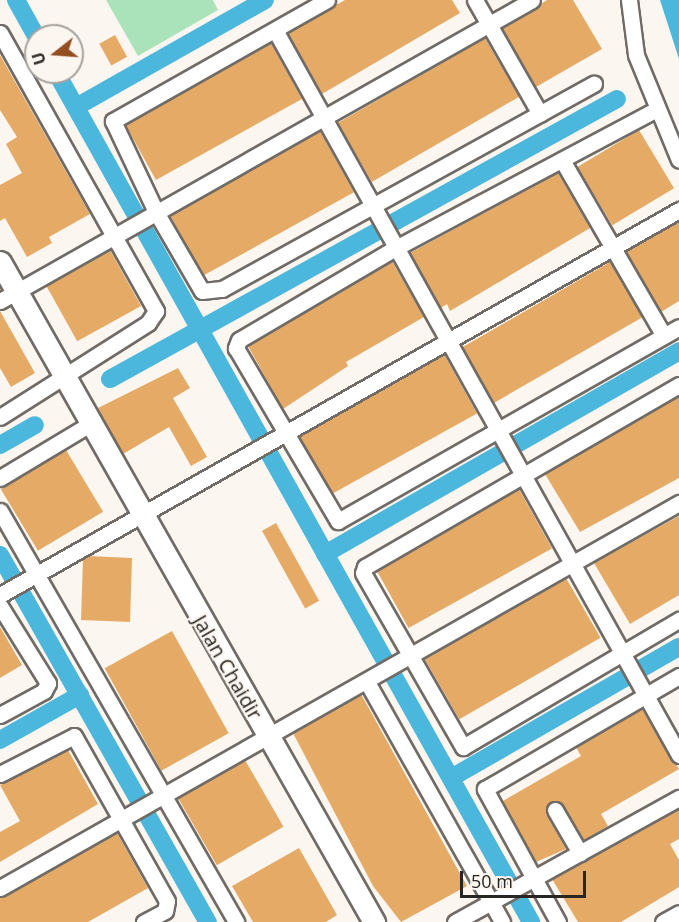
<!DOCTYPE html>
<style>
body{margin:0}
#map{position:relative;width:679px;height:922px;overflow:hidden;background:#fcf6f0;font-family:"Open Sans",sans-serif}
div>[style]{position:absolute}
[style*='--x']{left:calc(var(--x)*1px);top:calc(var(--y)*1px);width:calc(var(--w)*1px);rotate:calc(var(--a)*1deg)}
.green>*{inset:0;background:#aae2ba}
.water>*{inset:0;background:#4cb7dc}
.canal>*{height:18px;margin:-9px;padding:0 9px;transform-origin:9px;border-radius:9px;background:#4cb7dc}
.building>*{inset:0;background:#e5ab66;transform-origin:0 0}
.roads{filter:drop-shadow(2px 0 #706b66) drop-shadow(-2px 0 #706b66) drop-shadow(0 2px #706b66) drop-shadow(0 -2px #706b66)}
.street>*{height:15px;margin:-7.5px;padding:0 7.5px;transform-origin:7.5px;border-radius:7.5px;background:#fff}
.secondary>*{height:21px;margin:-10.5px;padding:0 10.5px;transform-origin:10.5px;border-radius:10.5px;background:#fff}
span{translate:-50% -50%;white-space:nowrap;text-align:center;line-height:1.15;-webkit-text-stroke:4.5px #fcf6f0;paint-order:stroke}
.street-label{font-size:20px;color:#282623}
.north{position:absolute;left:24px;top:24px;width:60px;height:60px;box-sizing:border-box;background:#fcf6f0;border:2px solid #a7a39e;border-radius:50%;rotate:253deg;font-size:16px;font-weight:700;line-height:24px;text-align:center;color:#282623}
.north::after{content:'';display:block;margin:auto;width:21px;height:27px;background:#934f22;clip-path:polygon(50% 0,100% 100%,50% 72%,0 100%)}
.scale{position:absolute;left:460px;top:871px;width:126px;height:27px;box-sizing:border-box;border:3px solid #282623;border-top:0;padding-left:8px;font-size:18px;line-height:21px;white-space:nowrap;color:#282623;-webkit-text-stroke:4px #fcf6f0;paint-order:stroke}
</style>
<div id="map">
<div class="green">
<i style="clip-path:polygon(106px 0,213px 0,218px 10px,138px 56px)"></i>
</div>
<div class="water">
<i style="clip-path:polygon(660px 0,679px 0,679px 59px)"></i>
</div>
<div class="canal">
<i style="--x:16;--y:0;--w:41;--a:60.9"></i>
<i style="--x:56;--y:72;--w:974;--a:60.8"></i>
<i style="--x:76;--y:107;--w:217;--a:-29.5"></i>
<i style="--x:110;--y:379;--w:579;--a:-28.91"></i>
<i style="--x:0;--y:445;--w:40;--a:-29.7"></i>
<i style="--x:325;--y:554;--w:408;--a:-29.8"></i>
<i style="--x:0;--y:555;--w:422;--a:60.5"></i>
<i style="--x:0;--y:740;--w:92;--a:-29.4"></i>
<i style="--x:451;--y:778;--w:263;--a:-29.9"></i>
</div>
<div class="building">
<i style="clip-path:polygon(345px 0,452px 0,460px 13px,322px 94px,288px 33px)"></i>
<i style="clip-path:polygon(547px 0,573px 0,602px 49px,536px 87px,502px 28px)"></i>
<i style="left:115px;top:35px;width:25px;height:18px;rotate:61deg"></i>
<i style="left:485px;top:38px;width:68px;height:170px;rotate:60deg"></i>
<i style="left:271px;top:43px;width:64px;height:167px;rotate:61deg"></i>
<i style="clip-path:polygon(0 55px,90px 214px,49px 237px,52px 243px,27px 257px,5px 218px,0 221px,0 185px,22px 173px,6px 144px,17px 137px,0 110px)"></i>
<i style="left:639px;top:130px;width:68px;height:72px;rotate:59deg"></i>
<i style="left:320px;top:131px;width:70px;height:172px;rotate:61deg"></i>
<i style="clip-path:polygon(558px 173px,590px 228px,450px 311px,447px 304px,441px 308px,410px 253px)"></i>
<i style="clip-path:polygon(679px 222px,679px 301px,661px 312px,626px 252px)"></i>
<i style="left:110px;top:250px;width:64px;height:73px;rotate:61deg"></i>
<i style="clip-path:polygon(392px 261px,424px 317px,346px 362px,348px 366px,283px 409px,248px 346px)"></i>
<i style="left:610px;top:262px;width:64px;height:171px;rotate:60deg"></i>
<i style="clip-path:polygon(0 311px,35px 373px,11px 387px,0 368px)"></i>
<i style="left:444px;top:354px;width:68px;height:167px;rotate:61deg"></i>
<i style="clip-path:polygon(178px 368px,190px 388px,173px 398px,207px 457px,191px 466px,169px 427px,123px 454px,98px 408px)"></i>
<i style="clip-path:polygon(679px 397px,679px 478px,580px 532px,545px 474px)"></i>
<i style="left:66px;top:450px;width:72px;height:76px;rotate:59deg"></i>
<i style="left:519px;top:489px;width:68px;height:164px;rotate:61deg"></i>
<i style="clip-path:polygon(679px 516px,679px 595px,630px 624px,594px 563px)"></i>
<i style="left:276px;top:523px;width:89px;height:16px;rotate:61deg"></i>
<i style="clip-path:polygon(88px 556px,132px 558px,130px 622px,81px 620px,83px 559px)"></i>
<i style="left:566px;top:578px;width:69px;height:163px;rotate:60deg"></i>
<i style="clip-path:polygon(0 627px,22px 665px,0 678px)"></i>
<i style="left:172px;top:631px;width:117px;height:77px;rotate:61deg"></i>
<i style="clip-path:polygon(361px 694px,467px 886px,401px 922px,373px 886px,293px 733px)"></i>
<i style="clip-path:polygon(642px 709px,679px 769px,601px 814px,608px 826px,584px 840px,563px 805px,550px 802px,546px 814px,566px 849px,536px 862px,503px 801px,581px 756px,576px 747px)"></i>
<i style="clip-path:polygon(68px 750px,98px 804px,0 862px,0 832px,20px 821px,0 785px)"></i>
<i style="left:245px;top:760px;width:77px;height:77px;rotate:60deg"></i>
<i style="clip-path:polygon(679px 809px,679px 839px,670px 844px,679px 860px,679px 887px,621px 922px,578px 922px,552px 879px)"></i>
<i style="clip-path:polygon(117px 833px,148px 888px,88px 922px,0 922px,0 898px)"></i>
<i style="clip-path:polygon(299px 848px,337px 915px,326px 922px,253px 922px,232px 886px)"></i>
</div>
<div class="roads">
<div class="street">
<i style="--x:327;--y:0;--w:246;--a:150.5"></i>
<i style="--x:113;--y:121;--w:101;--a:64.7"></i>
<i style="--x:156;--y:212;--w:91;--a:59.8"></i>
<i style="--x:202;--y:291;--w:20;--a:-6"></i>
<i style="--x:222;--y:289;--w:425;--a:-28.9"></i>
<i style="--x:475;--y:0;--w:131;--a:60.3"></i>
<i style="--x:629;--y:0;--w:55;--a:82.7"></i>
<i style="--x:636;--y:55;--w:113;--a:67.7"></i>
<i style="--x:275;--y:30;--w:830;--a:60.87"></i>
<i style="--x:0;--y:33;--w:319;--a:60.7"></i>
<i style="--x:156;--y:311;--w:14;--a:124"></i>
<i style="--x:148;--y:323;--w:175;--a:147.6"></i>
<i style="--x:657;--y:109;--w:294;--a:152"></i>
<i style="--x:397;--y:247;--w:183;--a:149.5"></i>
<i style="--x:239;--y:340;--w:9;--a:111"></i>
<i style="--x:236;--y:348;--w:201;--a:59.5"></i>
<i style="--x:338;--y:521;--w:392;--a:-29.6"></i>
<i style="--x:562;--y:160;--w:203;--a:59.9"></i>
<i style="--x:0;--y:301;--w:611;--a:-29.5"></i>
<i style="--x:679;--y:385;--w:363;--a:149.9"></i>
<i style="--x:365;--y:567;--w:6;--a:108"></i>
<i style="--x:363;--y:573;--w:201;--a:60.1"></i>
<i style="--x:463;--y:747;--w:251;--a:-30.5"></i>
<i style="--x:0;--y:478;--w:105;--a:-31"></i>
<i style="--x:0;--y:511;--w:474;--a:60.1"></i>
<i style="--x:0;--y:595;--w:781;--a:-29.55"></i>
<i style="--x:0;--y:606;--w:91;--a:58.1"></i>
<i style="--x:48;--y:683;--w:9;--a:117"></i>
<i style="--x:44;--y:691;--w:50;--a:151.4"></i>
<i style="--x:367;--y:682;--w:275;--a:60.6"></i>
<i style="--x:0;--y:774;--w:83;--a:-27.2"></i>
<i style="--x:74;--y:736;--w:189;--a:60.6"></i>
<i style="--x:167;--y:901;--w:10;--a:101"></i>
<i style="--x:165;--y:911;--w:24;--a:152"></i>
<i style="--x:555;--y:810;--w:50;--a:59.8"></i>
<i style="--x:0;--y:888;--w:781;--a:-29.55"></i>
<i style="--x:455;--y:922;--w:256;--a:-29"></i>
<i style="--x:558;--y:922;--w:152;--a:-118.8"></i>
<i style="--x:485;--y:789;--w:225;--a:-30.2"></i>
<i style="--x:663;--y:922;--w:18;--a:-29"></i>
</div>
<div class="secondary">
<i style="--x:0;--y:262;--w:759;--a:60.46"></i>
</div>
</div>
<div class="street-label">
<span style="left:228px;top:667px;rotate:60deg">Jalan Chaidir</span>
</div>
<div class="north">U</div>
<div class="scale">50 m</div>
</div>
